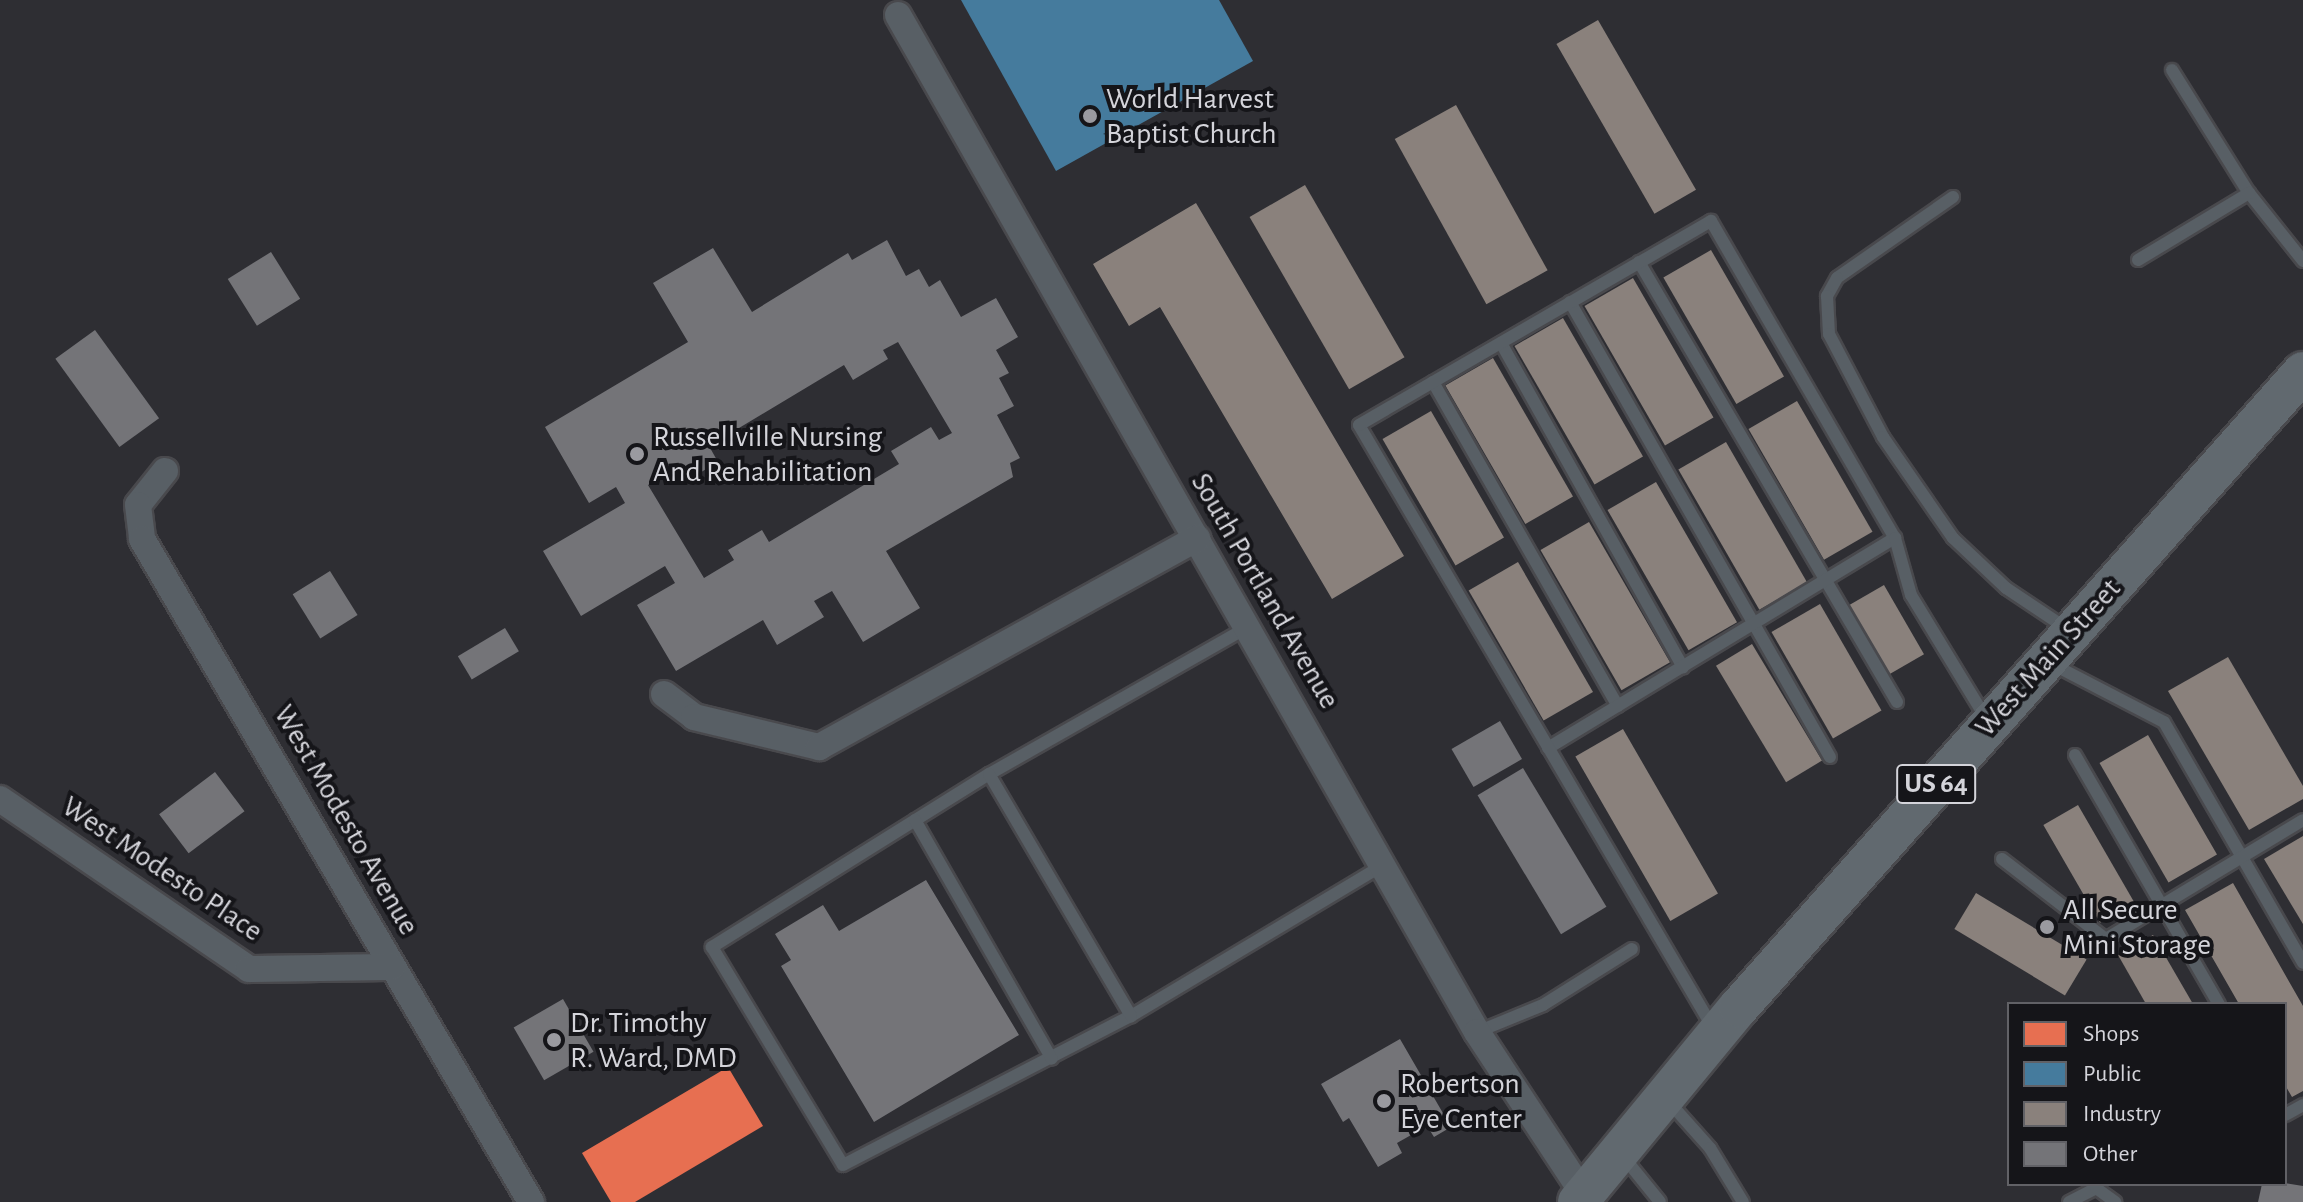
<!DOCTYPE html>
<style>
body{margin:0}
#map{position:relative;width:2303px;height:1202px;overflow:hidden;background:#2e2e33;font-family:"Alegreya Sans",sans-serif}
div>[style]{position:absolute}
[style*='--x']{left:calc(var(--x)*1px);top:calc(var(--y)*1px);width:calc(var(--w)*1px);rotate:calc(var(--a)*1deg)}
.shops>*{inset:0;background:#e76f51}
.public>*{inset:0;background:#457b9d}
.industry>*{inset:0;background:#8a817c;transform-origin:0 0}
.building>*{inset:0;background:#747478;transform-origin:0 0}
.roads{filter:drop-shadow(2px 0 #49494d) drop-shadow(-2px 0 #49494d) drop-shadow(0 2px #49494d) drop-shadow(0 -2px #49494d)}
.lane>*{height:12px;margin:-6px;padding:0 6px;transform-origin:6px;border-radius:6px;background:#585f65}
.street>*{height:26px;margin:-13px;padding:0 13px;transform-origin:13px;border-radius:13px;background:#585f65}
.primary>*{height:40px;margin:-20px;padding:0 20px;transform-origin:20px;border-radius:20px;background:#61696f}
.dots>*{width:22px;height:22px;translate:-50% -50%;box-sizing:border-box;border:4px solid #151519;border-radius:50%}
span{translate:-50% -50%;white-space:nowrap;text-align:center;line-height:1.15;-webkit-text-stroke:8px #151519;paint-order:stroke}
.shield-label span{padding:2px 6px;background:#151519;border:2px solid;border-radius:6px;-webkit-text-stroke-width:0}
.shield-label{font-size:28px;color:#d4d4da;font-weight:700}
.poi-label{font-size:30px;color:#d4d4da}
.left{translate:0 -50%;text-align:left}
.street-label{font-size:30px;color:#d4d4da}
.legend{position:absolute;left:2007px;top:1002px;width:280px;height:184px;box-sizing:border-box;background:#151519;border:2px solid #616166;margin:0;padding:10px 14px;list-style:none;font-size:24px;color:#d4d4da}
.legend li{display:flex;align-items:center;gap:16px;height:40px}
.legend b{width:40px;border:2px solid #616166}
</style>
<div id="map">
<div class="shops">
<i style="clip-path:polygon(728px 1067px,763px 1126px,635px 1202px,611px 1202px,582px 1153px)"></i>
</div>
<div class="public">
<i style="clip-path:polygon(961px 0,1219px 0,1253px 61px,1056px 171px)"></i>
</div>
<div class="industry">
<i style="left:1598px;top:20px;width:196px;height:48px;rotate:60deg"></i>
<i style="left:1456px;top:105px;width:189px;height:70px;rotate:61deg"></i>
<i style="left:1305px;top:185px;width:199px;height:64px;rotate:60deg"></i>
<i style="clip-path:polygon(1196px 203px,1404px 556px,1332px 599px,1160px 307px,1129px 326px,1093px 264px)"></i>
<i style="left:1711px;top:250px;width:146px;height:55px;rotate:60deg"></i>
<i style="left:1633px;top:278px;width:161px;height:56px;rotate:60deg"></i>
<i style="left:1563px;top:318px;width:160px;height:56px;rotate:60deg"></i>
<i style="left:1493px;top:358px;width:160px;height:55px;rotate:60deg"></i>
<i style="left:1797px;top:401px;width:151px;height:56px;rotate:60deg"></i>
<i style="left:1431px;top:411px;width:146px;height:56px;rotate:60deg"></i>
<i style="left:1726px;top:442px;width:162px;height:55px;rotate:60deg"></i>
<i style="left:1656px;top:482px;width:162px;height:56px;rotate:60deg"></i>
<i style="left:1589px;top:522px;width:162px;height:56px;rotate:60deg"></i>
<i style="left:1518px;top:562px;width:150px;height:57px;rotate:60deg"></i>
<i style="left:1884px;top:585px;width:80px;height:42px;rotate:60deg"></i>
<i style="left:1820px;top:604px;width:123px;height:56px;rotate:60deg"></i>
<i style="left:1752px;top:644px;width:136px;height:42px;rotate:59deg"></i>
<i style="clip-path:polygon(2228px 657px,2303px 786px,2303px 799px,2249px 830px,2168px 691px)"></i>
<i style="left:1623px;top:729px;width:190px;height:55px;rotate:60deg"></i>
<i style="left:2148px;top:735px;width:138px;height:56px;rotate:60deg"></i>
<i style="left:2078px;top:805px;width:113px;height:40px;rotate:60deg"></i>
<i style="clip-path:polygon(2303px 836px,2303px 924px,2264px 859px)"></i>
<i style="clip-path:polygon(2233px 883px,2303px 1006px,2303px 1091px,2292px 1097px,2285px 1085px,2285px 1004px,2239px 1004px,2185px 910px)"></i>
<i style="left:1976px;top:893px;width:129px;height:42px;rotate:31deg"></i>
<i style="clip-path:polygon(2153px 935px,2193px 1004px,2146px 1004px,2118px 955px)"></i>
</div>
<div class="building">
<i style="clip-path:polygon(evenodd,887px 240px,906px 276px,919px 269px,929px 287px,940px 280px,961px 317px,996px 298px,1018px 337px,996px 350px,1009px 373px,999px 378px,1014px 406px,997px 415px,1020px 458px,1010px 463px,1013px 477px,886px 551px,920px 608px,863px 642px,832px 591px,814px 601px,824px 617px,777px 645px,763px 620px,676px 671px,637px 605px,675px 583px,665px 566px,581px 616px,543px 551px,625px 503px,616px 487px,589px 503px,545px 427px,688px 342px,653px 283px,713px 248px,752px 312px,848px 253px,852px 260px,887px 240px,898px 342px,952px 433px,939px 440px,931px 427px,891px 451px,899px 464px,769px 542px,762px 530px,728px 550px,734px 560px,704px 578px,648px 485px,675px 469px,683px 483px,718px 462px,709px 446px,844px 365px,853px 380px,888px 359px,883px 350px,898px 342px)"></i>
<i style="left:271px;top:252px;width:55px;height:51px;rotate:58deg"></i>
<i style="left:95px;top:330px;width:109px;height:49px;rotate:54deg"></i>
<i style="left:330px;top:571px;width:52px;height:44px;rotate:58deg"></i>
<i style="left:505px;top:628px;width:27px;height:55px;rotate:59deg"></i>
<i style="left:1500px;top:721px;width:44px;height:56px;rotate:60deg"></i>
<i style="left:1523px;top:768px;width:162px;height:53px;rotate:59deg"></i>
<i style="left:215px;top:772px;width:49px;height:70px;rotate:53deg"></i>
<i style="clip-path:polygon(926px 880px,1019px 1035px,874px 1122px,781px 966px,791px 960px,775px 934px,823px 905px,839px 931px)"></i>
<i style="left:563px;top:999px;width:61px;height:57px;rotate:60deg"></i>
<i style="clip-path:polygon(1400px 1039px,1451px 1127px,1434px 1137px,1427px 1126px,1397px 1143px,1402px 1153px,1378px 1167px,1349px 1118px,1343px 1122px,1321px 1084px)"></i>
<i style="clip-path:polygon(2285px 1183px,2303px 1186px,2303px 1202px,2258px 1202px,2262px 1184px)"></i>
</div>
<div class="roads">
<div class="lane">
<i style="--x:2172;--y:70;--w:145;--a:58"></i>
<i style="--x:2249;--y:193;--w:87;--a:51.5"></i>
<i style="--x:1953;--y:197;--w:141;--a:145.1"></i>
<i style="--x:1837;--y:278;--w:21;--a:119"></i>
<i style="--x:1827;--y:296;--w:38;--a:87"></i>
<i style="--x:1829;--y:334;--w:116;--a:62.3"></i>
<i style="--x:1883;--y:437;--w:123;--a:55.3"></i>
<i style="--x:1953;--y:538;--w:73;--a:43.3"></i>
<i style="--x:2006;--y:588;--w:76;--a:33.7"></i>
<i style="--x:2138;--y:260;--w:130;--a:-31.1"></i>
<i style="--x:1639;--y:262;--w:510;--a:59.61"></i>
<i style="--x:1570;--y:302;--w:524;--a:60.26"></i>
<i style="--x:1501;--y:343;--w:372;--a:60.7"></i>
<i style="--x:1433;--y:382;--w:373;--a:60.3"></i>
<i style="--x:1248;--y:627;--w:298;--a:150.4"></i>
<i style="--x:989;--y:774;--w:327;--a:148"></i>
<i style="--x:712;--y:947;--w:254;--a:59"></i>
<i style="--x:843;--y:1165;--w:324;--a:-27.4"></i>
<i style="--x:1131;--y:1016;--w:296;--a:-30.9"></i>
<i style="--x:2052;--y:664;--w:126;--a:27.4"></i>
<i style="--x:2164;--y:722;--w:278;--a:60"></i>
<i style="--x:1548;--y:748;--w:406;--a:-31.2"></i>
<i style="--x:2075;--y:755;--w:288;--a:60"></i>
<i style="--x:989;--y:774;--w:281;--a:59.6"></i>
<i style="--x:915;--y:820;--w:275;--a:60.2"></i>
<i style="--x:2002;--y:859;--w:131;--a:37.6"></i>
<i style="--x:2106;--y:939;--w:230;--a:-31.1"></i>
<i style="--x:1713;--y:1028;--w:699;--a:-120.42"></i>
<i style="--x:1359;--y:425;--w:407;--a:-30.1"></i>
<i style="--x:1711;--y:221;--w:367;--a:59.9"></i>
<i style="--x:1895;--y:538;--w:59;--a:74.3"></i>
<i style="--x:1911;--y:595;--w:146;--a:58.7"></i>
<i style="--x:1477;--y:1032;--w:71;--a:-22.2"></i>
<i style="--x:1543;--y:1005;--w:105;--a:-32.2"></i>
<i style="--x:1669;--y:1102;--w:62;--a:48.3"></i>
<i style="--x:1710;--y:1148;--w:63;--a:58.6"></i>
<i style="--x:2285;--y:1115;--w:21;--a:-29"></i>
<i style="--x:1622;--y:1155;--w:60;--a:51"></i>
<i style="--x:2069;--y:1202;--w:30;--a:-27"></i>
<i style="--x:2096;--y:1188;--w:24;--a:36"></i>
</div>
<div class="street">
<i style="--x:898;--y:15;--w:1170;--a:60.35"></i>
<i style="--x:1477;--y:1032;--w:195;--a:56.7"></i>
<i style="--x:165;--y:471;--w:43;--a:128.5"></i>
<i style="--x:138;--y:505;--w:34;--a:83"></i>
<i style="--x:142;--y:539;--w:769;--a:59.6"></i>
<i style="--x:664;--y:694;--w:38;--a:37"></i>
<i style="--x:694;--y:717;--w:129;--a:13.5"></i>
<i style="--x:819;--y:747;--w:432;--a:-28.9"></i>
<i style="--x:0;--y:799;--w:301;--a:34.3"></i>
<i style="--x:249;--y:969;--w:143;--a:-0.8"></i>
</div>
<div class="primary">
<i style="--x:1578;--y:1202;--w:253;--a:-50.5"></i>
<i style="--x:1739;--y:1007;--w:849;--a:-48.39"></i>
</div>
</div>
<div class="dots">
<i style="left:1090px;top:116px;background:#9a9aa0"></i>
<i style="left:637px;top:454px;background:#9a9aa0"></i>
<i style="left:2047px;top:927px;background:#9a9aa0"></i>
<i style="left:554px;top:1040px;background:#9a9aa0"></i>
<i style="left:1384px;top:1101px;background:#9a9aa0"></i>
</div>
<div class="shield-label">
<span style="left:1936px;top:784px">US 64</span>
</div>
<div class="poi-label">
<span class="left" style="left:1106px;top:116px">World Harvest<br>Baptist Church</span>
<span class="left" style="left:653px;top:454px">Russellville Nursing<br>And Rehabilitation</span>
<span class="left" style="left:2063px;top:927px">All Secure<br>Mini Storage</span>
<span class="left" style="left:570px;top:1040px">Dr. Timothy<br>R. Ward, DMD</span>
<span class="left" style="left:1400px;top:1101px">Robertson<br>Eye Center</span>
</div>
<div class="street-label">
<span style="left:1265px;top:591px;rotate:60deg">South Portland Avenue</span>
<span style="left:2048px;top:658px;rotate:-48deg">West Main Street</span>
<span style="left:346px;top:820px;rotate:60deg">West Modesto Avenue</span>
<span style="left:162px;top:869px;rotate:34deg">West Modesto Place</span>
</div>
<ul class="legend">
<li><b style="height:22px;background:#e76f51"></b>Shops</li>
<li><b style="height:22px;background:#457b9d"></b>Public</li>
<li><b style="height:22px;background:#8a817c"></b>Industry</li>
<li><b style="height:22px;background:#747478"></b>Other</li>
</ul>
</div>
